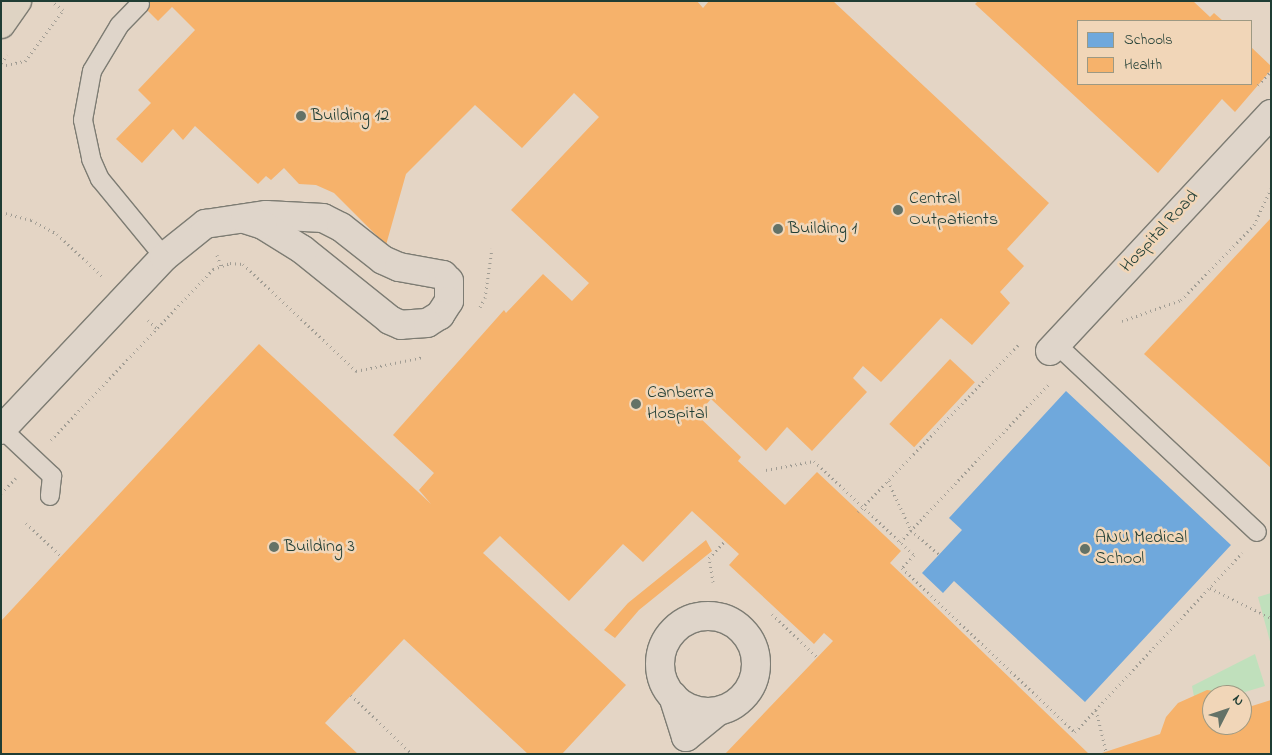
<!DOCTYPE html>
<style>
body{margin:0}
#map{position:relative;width:1272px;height:755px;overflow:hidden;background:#e4d5c5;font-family:"Indie Flower",sans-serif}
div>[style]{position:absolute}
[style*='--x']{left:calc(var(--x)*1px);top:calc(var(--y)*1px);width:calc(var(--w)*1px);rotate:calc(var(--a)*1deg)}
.green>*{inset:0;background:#c0e0bc}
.schools>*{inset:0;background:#6fa8dc}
.health>*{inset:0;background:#f6b26b;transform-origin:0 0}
.path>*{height:3px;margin-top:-1.5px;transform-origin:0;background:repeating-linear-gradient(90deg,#a19d94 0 1px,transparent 0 5px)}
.roads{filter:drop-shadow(1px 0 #7d7c73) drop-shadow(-1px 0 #7d7c73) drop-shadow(0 1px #7d7c73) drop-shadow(0 -1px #7d7c73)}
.lane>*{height:18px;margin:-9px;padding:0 9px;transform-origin:9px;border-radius:9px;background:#dfd5ca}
.street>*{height:28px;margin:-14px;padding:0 14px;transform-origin:14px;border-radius:14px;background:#dfd5ca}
.street>.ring{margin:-14px;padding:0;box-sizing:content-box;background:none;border:28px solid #dfd5ca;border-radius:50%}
.primary>*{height:28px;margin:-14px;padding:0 14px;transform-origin:14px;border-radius:14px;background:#ded3c3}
.dots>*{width:14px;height:14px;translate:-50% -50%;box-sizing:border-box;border:2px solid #f1d6b8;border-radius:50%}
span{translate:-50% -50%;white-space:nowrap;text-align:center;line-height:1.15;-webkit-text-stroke:5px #f1d6b8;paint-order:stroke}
.poi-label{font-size:18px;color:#1f3d34}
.left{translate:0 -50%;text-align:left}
.street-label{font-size:18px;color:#1f3d34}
.frame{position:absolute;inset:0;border:2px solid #1f3d34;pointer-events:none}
.legend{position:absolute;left:1077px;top:20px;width:175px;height:65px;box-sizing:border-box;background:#f1d6b8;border:1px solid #9d9983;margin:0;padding:6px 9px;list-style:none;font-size:15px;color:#1f3d34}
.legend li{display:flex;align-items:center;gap:10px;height:25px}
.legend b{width:25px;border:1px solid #9d9983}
.north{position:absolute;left:1202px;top:685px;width:50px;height:50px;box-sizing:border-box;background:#f1d6b8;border:1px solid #9d9983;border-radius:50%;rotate:49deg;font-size:14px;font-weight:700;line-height:20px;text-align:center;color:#1f3d34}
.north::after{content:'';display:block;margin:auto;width:18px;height:22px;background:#647267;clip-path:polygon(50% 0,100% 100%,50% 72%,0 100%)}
</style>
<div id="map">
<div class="green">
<i style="clip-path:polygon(1271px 593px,1271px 645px,1258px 597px)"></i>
<i style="clip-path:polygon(1255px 654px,1265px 686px,1235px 695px,1212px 695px,1196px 707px,1192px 686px)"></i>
</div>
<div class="schools">
<i style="clip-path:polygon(1066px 391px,1231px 545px,1085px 702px,954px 581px,943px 593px,922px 573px,962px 530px,949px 518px)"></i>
</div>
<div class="health">
<i style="clip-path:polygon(138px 1px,697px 1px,703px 8px,709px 1px,833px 1px,1049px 203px,1007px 249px,1024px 266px,1000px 292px,1010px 303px,972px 345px,941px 318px,881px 382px,863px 366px,853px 378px,867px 392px,812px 451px,787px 427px,766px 451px,711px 399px,697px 415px,741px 457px,738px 461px,785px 505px,817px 472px,901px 551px,890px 563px,1089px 754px,725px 754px,833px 641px,824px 633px,814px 644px,729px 565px,739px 554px,692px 511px,643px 562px,623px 544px,569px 601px,500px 536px,483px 553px,626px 685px,562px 754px,528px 754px,404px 639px,325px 723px,358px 754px,1px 754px,1px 621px,259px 344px,431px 504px,419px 490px,434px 473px,393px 435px,504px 310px,506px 313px,543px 274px,572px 301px,589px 283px,511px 210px,599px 117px,574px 93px,522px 148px,475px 105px,406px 174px,386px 245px,334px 193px,316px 185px,299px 184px,284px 168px,271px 180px,266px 176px,258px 184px,195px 126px,183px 140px,173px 129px,142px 163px,116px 139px,151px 103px,138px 90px,195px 30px,172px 7px,158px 21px)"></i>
<i style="clip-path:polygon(978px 1px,1193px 1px,1210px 17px,1214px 13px,1223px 21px,1078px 21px,1078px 84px,1251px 84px,1251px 47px,1271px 66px,1271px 70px,1235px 112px,1222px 99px,1158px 173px,975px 4px)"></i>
<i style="clip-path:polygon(1271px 218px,1271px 468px,1144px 354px)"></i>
<i style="left:950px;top:359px;width:34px;height:89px;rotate:43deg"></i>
<i style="clip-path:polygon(706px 540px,712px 551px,639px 610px,615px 638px,604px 630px,628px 603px)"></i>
<i style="clip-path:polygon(1207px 690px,1236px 694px,1212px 695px,1212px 725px,1242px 725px,1242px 698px,1252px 706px,1271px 700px,1271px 754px,1099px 754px,1160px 734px,1166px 717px,1178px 703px)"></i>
</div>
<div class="path">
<i style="--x:1;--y:63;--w:10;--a:-53"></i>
<i style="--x:1;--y:66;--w:25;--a:-12"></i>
<i style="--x:25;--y:61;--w:64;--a:-53.3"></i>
<i style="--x:63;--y:10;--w:15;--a:-143"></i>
<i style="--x:1258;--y:85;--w:19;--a:-47"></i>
<i style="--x:1;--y:212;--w:31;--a:15"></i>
<i style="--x:31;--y:220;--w:30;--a:28"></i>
<i style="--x:57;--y:234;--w:64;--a:43.1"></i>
<i style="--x:217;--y:255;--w:12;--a:70"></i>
<i style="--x:480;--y:307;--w:10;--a:-61"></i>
<i style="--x:485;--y:298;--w:50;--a:-82"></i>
<i style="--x:148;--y:320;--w:12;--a:42"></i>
<i style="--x:1122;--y:321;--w:63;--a:-19.6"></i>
<i style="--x:1181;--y:300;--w:105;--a:-45.8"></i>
<i style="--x:1254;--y:225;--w:40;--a:-65"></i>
<i style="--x:51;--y:440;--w:236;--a:-46.5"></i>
<i style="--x:213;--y:269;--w:18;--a:-19"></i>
<i style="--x:230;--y:263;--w:13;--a:4"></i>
<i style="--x:243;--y:264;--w:156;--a:43.4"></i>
<i style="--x:356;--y:371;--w:68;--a:-11.8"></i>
<i style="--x:766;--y:470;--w:49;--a:-10.6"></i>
<i style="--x:814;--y:461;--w:137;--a:43.2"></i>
<i style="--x:914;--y:555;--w:18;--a:133"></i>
<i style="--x:902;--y:568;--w:238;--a:43.5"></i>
<i style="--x:1075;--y:732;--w:245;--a:-47"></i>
<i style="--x:888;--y:481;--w:54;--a:64.9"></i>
<i style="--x:911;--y:530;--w:37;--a:41"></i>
<i style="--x:1;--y:493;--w:21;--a:-45"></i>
<i style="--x:858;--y:512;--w:234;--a:-46.2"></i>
<i style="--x:26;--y:523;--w:50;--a:43.4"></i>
<i style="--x:900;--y:542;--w:219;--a:-46.7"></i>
<i style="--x:713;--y:582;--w:24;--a:-99"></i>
<i style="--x:709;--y:558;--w:23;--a:-47"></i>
<i style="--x:1210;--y:588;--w:68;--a:26.2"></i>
<i style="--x:772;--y:614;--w:62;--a:43.7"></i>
<i style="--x:351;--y:695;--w:85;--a:44"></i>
<i style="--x:1096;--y:710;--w:42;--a:76.3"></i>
</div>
<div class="roads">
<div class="lane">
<i style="--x:140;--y:4;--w:30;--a:134"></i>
<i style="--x:119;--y:26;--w:52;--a:121"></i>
<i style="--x:92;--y:71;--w:50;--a:100.4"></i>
<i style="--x:83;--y:120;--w:40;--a:78"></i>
<i style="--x:91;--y:159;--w:22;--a:66"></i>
<i style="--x:100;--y:179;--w:101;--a:50.6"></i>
<i style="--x:1056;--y:344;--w:275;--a:43.1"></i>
<i style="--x:2;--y:429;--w:69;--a:43.2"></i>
<i style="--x:52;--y:476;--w:20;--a:96"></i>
</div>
<div class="street">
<i style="--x:1050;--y:351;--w:324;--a:-47"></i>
<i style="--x:1;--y:430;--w:238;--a:-46.7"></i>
<i style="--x:164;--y:257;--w:53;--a:-38.8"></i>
<i style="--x:205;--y:224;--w:62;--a:-8.4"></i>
<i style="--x:266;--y:215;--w:57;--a:3"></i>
<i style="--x:323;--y:218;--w:20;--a:27"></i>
<i style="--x:341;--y:227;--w:53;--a:38.2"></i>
<i style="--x:383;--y:260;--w:17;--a:24"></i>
<i style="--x:399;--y:267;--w:45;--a:10.3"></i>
<i style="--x:443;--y:275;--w:8;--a:45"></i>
<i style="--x:449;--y:281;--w:20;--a:90"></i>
<i style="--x:449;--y:301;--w:17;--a:123"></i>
<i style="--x:440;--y:315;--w:15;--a:148"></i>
<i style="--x:427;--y:323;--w:26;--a:176"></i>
<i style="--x:401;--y:325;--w:12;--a:-156"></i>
<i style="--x:390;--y:320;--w:112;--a:-141.2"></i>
<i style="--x:303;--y:250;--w:47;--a:-148"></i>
<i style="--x:263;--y:225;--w:19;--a:-162"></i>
<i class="ring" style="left:660px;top:616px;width:68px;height:68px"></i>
<i style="--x:673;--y:696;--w:43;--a:72.4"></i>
<i style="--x:686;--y:737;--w:40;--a:-39"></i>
</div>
<div class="primary">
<i style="--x:1;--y:24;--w:28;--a:-55"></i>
</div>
</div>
<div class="dots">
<i style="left:301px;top:116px;background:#647267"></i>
<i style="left:898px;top:210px;background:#647267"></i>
<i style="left:778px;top:229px;background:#647267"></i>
<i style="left:636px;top:404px;background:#647267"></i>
<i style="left:274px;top:547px;background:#647267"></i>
<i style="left:1085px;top:549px;background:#647267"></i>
</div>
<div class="poi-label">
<span class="left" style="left:311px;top:116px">Building 12</span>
<span class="left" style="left:909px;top:210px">Central<br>Outpatients</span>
<span class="left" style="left:788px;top:229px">Building 1</span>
<span class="left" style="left:647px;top:404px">Canberra<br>Hospital</span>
<span class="left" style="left:1095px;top:549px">ANU Medical<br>School</span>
<span class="left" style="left:284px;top:547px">Building 3</span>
</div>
<div class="street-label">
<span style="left:1160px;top:232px;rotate:-47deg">Hospital Road</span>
</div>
<div class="frame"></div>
<ul class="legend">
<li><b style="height:14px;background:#6fa8dc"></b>Schools</li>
<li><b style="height:14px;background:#f6b26b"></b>Health</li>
</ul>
<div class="north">N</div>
</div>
